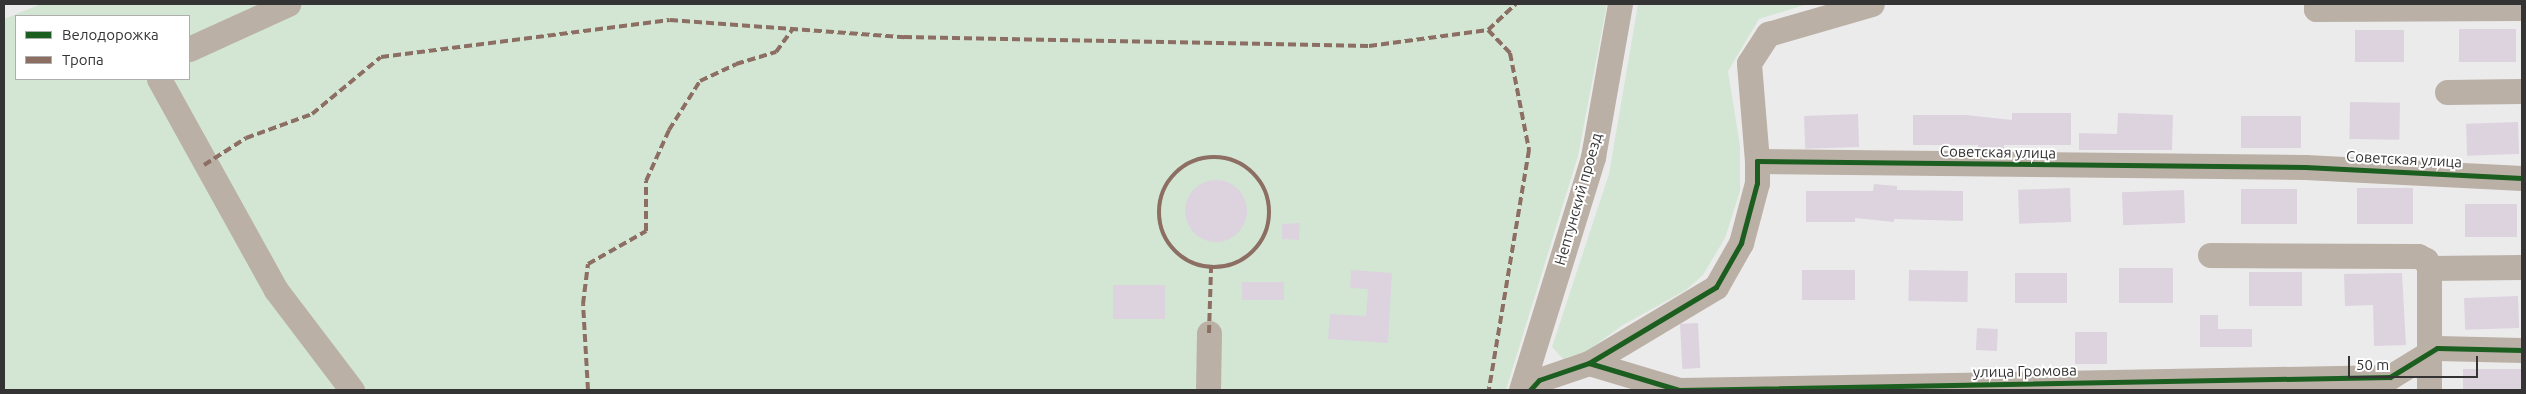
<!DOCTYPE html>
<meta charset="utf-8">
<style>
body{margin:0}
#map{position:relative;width:2526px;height:394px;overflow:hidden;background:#ecebec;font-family:Ubuntu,sans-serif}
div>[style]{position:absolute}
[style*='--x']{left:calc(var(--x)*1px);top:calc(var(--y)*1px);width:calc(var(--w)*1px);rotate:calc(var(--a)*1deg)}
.green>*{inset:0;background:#d3e6d4}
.building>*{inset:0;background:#dcd3df;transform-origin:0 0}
.round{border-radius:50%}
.minor>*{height:25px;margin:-12.5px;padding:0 12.5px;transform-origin:12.5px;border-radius:12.5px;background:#bab0a6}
.quiet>*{height:4px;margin-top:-2px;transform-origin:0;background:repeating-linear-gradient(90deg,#8d6e63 0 8px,transparent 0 12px)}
.quiet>.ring{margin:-2px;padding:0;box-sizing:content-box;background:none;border:4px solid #8d6e63;border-radius:50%}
.cycleway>*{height:5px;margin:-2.5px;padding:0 2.5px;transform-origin:2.5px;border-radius:2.5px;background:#1b5e20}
span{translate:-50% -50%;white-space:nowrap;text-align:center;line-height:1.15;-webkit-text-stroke:4px #fff;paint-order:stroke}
.street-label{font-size:15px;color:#353435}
.frame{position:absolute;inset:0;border:5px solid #353435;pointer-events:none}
.legend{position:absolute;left:15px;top:15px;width:175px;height:65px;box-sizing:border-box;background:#fff;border:1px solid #aeaeae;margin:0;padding:6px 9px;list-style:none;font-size:15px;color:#353435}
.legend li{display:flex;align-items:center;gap:10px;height:25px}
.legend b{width:25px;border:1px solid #aeaeae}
.scale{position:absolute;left:2348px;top:356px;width:130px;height:22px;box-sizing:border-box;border:2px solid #353435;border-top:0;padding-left:6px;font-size:15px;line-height:18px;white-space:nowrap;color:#353435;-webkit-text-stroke:4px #fff;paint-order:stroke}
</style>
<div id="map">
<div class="green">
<i style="clip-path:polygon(evenodd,41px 4px,1607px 4px,1578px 156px,1506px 390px,4px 390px,4px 19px,41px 4px,16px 16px,189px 16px,189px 79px,16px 79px,16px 16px)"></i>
<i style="clip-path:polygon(1638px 4px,1808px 4px,1759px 19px,1728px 71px,1740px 146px,1740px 191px,1725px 238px,1703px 275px,1686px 290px,1623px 325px,1587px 351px,1563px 359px,1552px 347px,1609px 174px)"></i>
</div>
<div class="building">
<i style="left:2459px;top:29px;width:57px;height:33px"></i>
<i style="left:2355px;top:30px;width:49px;height:32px"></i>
<i style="left:2350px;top:102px;width:50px;height:37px;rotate:1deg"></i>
<i style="clip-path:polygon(2012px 113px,2071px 113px,2071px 145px,2004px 145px,2004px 149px,1978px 149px,1978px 145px,1913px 145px,1913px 115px,1966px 115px,2012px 120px)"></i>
<i style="clip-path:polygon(2118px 113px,2173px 115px,2172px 150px,2079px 150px,2079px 133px,2117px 134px)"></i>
<i style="left:1858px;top:114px;width:33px;height:54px;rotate:88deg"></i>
<i style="left:2241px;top:116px;width:60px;height:32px"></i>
<i style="left:2518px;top:122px;width:32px;height:52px;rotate:88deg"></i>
<i class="round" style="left:1185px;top:180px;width:62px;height:62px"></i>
<i style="clip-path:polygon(1874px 184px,1897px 186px,1897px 190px,1963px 191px,1963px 221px,1894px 219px,1894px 222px,1855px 218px,1855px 222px,1806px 222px,1806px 191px,1873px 191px)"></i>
<i style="left:2070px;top:188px;width:34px;height:52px;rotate:88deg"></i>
<i style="left:2357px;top:188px;width:56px;height:36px"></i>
<i style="left:2241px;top:189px;width:56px;height:35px"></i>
<i style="left:2184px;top:190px;width:33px;height:62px;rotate:88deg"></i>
<i style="left:2465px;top:204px;width:52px;height:33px"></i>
<i style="clip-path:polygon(1300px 223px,1299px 240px,1282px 239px,1282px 224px)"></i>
<i style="left:2173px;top:268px;width:35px;height:54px;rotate:90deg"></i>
<i style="clip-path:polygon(1351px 270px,1392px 273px,1388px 343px,1328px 339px,1330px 314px,1366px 316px,1368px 289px,1350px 288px)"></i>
<i style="left:1855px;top:270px;width:30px;height:53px;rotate:90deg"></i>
<i style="left:1909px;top:270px;width:59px;height:31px;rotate:1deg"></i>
<i style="left:2249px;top:272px;width:53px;height:34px"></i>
<i style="left:2015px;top:273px;width:52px;height:30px"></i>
<i style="clip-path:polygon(2402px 273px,2406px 345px,2374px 346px,2373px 305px,2345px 306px,2344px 274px)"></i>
<i style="left:1242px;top:282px;width:42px;height:18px"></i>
<i style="left:1165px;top:285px;width:34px;height:52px;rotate:90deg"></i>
<i style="left:2518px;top:296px;width:32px;height:54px;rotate:88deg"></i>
<i style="clip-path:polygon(2200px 315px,2218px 315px,2218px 329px,2252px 329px,2252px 347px,2200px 347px)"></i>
<i style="left:1698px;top:323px;width:45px;height:18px;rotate:87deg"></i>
<i style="left:1977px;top:328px;width:21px;height:22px;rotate:3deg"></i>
<i style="left:2075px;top:332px;width:32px;height:32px"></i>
<i style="left:2463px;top:369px;width:59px;height:21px"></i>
</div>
<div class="minor">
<i style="--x:2316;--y:4;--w:5;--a:90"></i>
<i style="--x:2316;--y:9;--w:206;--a:-0.3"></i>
<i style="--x:189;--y:49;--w:109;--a:-24.4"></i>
<i style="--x:159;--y:79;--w:241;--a:61"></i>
<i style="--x:276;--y:290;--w:126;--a:52.8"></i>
<i style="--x:2447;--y:92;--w:75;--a:-0.8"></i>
<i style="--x:1757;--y:161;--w:98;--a:-94.7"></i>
<i style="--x:1749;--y:63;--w:35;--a:-57"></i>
<i style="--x:1768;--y:34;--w:108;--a:-16.1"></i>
<i style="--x:2210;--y:255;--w:208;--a:0.3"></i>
<i style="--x:2418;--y:256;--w:9;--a:27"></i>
<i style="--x:2426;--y:260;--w:9;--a:69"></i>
<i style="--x:1589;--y:363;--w:148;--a:-30.9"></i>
<i style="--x:1716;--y:287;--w:51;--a:-60.4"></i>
<i style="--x:1741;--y:243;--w:62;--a:-75.1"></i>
<i style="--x:1757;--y:183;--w:22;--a:-90"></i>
<i style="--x:1757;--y:161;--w:548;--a:0.63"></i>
<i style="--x:2305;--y:167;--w:217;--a:2.9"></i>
<i style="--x:1208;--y:390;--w:57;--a:-89"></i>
<i style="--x:1521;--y:390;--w:244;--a:-72.8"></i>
<i style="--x:1593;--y:157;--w:155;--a:-80"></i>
<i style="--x:1530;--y:390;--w:13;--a:-48"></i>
<i style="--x:1539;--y:380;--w:53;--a:-18.8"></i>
<i style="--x:1589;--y:363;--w:94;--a:16.7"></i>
<i style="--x:1679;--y:390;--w:711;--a:-1.05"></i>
<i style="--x:2390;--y:377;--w:55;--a:-31.7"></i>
<i style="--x:2437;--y:348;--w:85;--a:1.3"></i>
<i style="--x:2429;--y:390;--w:122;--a:-90"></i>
<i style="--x:2429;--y:268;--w:93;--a:-0.6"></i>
</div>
<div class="quiet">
<i style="--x:1488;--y:30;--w:32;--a:46"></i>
<i style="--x:1510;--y:53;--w:99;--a:78.9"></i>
<i style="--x:1529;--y:150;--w:243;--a:99.5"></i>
<i class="ring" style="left:1159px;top:157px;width:106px;height:106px"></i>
<i style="--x:204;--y:165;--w:50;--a:-32.7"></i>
<i style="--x:246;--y:138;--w:70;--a:-20"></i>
<i style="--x:312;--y:114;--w:89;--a:-39.6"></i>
<i style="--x:381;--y:57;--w:291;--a:-7.3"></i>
<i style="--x:670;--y:20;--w:235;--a:4.2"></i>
<i style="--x:904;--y:37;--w:465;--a:1.1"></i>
<i style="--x:1369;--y:46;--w:120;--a:-7.7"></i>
<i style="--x:1488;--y:30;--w:38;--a:-43"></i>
<i style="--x:1209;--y:333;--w:65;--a:-88.2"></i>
<i style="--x:588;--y:390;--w:86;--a:-93.3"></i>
<i style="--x:583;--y:304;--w:40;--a:-82.9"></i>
<i style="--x:588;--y:264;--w:67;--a:-29.6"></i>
<i style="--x:646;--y:231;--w:50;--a:-90"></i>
<i style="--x:646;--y:181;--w:56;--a:-65.7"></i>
<i style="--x:669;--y:130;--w:58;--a:-57.7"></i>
<i style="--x:700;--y:81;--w:40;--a:-25"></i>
<i style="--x:736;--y:64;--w:42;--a:-16.7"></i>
<i style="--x:776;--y:52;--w:29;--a:-54"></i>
</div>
<div class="cycleway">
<i style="--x:1589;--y:363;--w:148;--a:-30.9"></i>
<i style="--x:1716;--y:287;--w:51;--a:-60.4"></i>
<i style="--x:1741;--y:243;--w:62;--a:-75.1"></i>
<i style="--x:1757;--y:183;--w:22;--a:-90"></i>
<i style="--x:1757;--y:161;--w:548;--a:0.63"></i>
<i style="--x:2305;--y:167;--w:217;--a:2.9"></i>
<i style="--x:1530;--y:390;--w:13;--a:-48"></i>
<i style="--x:1539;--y:380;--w:53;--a:-18.8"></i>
<i style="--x:1589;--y:363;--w:94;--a:16.7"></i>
<i style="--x:1679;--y:390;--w:711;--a:-1.05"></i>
<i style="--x:2390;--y:377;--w:55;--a:-31.7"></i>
<i style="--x:2437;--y:348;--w:85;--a:1.3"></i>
</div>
<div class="street-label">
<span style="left:1998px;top:152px;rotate:1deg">Советская улица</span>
<span style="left:2404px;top:159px;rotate:3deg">Советская улица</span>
<span style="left:1578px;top:199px;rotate:-74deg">Нептунский проезд</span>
<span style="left:2025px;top:371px;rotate:-1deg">улица Громова</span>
</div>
<div class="frame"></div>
<ul class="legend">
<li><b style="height:6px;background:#1b5e20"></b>Велодорожка</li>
<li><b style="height:6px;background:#8d6e63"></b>Тропа</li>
</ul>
<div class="scale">50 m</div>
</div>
